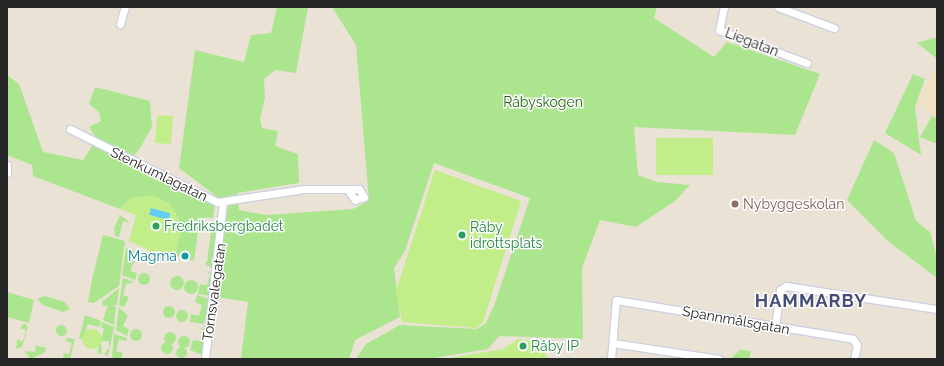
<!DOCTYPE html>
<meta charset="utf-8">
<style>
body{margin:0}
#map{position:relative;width:944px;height:366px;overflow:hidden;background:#ebe2d6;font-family:Raleway,sans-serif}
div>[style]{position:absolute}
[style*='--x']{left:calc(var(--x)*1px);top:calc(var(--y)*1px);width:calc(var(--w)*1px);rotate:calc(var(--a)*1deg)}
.education>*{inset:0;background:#eee1c4}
.green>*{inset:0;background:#abe68e}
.round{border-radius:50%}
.pitch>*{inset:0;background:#c2ee89;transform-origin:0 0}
.water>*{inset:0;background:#61cdf5;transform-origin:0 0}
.roads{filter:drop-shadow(1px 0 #ccd0e1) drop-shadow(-1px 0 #ccd0e1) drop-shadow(0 1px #ccd0e1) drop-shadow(0 -1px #ccd0e1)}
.minor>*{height:7px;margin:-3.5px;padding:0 3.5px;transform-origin:3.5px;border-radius:3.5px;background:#fff}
.dots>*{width:11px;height:11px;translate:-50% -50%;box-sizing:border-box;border:2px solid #fff;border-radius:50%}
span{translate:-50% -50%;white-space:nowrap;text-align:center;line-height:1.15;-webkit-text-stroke:3px #fff;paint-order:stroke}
.street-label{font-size:14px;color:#272727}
.park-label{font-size:14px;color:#256614}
.education-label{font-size:14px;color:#785e54}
.left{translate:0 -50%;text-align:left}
.leisure-label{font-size:14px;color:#27864d}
.culture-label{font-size:14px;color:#0d838f}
.right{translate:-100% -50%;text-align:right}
.district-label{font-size:18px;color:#454e79;font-weight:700;letter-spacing:1px}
.frame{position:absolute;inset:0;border:8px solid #272727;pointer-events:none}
</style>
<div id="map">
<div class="education">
<i style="clip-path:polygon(935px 69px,937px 70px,937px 117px,916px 105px)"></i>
</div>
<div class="green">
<i style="clip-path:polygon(277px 7px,308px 7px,296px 73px,275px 70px,264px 79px,265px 98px,260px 119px,262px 128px,278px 131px,275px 146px,298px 154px,299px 183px,237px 193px,239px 210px,266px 215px,353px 209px,369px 201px,356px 45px,332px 7px,657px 7px,654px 18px,714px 57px,727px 42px,820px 74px,795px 135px,634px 127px,638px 175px,657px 182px,690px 185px,675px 201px,636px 227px,600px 220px,582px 268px,583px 339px,499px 336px,488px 349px,428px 359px,356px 359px,366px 344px,400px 325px,477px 329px,486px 323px,495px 303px,530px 198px,434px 163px,405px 251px,394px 268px,400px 317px,355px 340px,349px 359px,241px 359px,248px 302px,217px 297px,228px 205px,179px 168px,195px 50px,244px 62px,251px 35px,271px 33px)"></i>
<i style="clip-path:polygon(937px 37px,937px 59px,917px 43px)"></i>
<i style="clip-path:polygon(913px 74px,925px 79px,915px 107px,921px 155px,885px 133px)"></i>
<i style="clip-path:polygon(7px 75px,19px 84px,43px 152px,83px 160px,97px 139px,89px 127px,101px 121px,99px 112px,89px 104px,95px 87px,150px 101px,152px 127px,138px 151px,128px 161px,215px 204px,213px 218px,205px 217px,202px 223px,199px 223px,194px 261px,175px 256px,180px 235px,131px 198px,120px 209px,33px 176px,32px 165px,7px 155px)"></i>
<i style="clip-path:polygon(932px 116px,937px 119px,937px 144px,920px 137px)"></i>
<i style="clip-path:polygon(874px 140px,894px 153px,916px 221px,930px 232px,937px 258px,937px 278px,889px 242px,847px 200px)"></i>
<i style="clip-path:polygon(120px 215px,130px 223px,123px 221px,119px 237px,115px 236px,114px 228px)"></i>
<i style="clip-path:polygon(208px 223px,212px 223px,217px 231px,213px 268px,204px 264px,207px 262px,212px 224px)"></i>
<i style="clip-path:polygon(103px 235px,125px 241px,119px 286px,94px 303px,88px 302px,91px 284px)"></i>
<i style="clip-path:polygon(126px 248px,134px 251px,135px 260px,130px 271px,137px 273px,135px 280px,122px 275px)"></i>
<i style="clip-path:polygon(204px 271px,212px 273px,210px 296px,198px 294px,200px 284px,207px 285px,210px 274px)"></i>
<i class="round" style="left:138px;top:273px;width:12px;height:12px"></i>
<i class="round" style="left:170px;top:276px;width:14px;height:14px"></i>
<i style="clip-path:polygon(123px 278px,134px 282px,126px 284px,123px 295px,129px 297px,124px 307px,119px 305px)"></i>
<i class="round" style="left:184px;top:280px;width:14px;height:14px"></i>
<i style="clip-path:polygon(119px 288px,117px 305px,103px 306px,102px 302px)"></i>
<i style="clip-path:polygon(7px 292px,34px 300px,29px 323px,7px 317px)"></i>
<i style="clip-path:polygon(197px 295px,209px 299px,204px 324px,190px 322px,191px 314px,199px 316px,202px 305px,195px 302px)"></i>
<i style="clip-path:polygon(45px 296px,65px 302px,70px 309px,63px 312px,43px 305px,37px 299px)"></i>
<i style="clip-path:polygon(108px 305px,116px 306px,114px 325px,103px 320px)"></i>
<i class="round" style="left:163px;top:306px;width:12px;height:12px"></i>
<i style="clip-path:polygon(119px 307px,128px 316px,123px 326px,129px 329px,127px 336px,116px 330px)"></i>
<i class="round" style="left:176px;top:310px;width:12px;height:12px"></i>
<i style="clip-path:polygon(85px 315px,101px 321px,99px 327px,88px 324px,83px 339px,79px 339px)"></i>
<i style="clip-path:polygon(102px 322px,114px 327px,108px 357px,104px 354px,109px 348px,109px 341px,101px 341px,102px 354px,97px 353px,104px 329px,101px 327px)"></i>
<i style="clip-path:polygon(24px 323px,28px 327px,22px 347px,16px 349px,17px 340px,23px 341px,26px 330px,20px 328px)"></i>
<i class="round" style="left:55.5px;top:324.5px;width:11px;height:11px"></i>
<i style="clip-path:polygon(197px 328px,206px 329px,202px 355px,190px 350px,193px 340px,200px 341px,203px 330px)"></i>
<i class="round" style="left:130px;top:329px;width:12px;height:12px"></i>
<i class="round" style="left:164px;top:332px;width:12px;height:12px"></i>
<i style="clip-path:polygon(114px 334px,127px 338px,126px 341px,119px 339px,116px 351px,123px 353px,121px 359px,112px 359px)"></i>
<i class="round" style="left:178px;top:336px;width:12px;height:12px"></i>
<i style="clip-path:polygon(67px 338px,75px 339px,70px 359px,64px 359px,63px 353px,69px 354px,72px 343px,66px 341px)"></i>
<i class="round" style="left:161px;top:342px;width:12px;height:12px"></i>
<i style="clip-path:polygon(36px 345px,46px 348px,45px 352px,31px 359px,24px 351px,35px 352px)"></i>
<i class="round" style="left:175.5px;top:346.5px;width:11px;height:11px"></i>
<i style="clip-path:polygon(740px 350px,751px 351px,749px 359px,730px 359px)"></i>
</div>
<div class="pitch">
<i style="left:157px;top:115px;width:16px;height:28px;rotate:4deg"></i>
<i style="left:656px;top:138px;width:57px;height:37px"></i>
<i style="clip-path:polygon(435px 170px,521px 201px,483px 322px,476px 328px,402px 322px,396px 291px)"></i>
<i style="clip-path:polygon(152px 195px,170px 204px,179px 218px,180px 235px,175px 256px,149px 255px,149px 250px,129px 241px,136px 215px,120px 209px,131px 198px)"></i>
<i class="round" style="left:82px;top:329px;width:20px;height:20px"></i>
<i style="clip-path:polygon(518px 339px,536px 342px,549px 359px,443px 359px,503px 349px)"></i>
</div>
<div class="water">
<i style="left:151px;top:208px;width:20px;height:7px;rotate:15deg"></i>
</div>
<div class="roads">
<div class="minor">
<i style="--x:724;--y:7;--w:24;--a:102"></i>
<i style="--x:719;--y:30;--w:94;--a:20.6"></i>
<i style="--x:778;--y:7;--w:60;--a:20.6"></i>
<i style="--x:120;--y:24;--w:18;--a:-74"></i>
<i style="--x:70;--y:129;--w:164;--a:26.4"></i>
<i style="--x:217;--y:202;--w:88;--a:-8.5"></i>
<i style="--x:304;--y:189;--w:55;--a:0"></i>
<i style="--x:359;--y:189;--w:9;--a:58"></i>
<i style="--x:364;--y:197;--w:9;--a:162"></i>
<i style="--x:355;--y:200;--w:12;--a:-125"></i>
<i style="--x:7;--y:173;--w:8;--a:-90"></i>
<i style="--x:775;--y:326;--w:36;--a:-82"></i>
<i style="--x:780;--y:290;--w:7;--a:-34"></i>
<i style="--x:786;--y:286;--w:153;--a:8.7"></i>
<i style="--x:613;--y:343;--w:107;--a:8.6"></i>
<i style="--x:205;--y:359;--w:158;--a:-83.5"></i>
<i style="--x:611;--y:359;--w:59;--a:-85.2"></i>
<i style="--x:616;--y:300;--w:240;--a:9.3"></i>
<i style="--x:853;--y:339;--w:7;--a:56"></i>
<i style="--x:857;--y:345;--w:14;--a:102"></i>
</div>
</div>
<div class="dots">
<i style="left:735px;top:204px;background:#8d6e63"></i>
<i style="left:156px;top:226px;background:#2e9e5b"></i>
<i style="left:462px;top:235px;background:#2e9e5b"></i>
<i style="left:185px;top:256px;background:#0f9aa8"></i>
<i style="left:523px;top:346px;background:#2e9e5b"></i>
</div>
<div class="street-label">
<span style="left:752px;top:42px;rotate:21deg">Liegatan</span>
<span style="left:159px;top:174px;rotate:26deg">Stenkumlagatan</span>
<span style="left:214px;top:292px;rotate:-82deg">Tornsvalegatan</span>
<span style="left:736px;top:320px;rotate:10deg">Spannmålsgatan</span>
</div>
<div class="park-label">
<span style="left:543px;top:102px">Råbyskogen</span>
</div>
<div class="education-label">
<span class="left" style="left:743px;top:204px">Nybyggeskolan</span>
</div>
<div class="leisure-label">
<span class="left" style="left:164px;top:226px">Fredriksbergbadet</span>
<span class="left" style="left:470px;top:235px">Råby<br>idrottsplats</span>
<span class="left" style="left:531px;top:346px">Råby IP</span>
</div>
<div class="culture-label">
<span class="right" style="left:177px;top:256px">Magma</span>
</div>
<div class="district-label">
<span style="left:811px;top:301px">HAMMARBY</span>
</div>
<div class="frame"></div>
</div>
